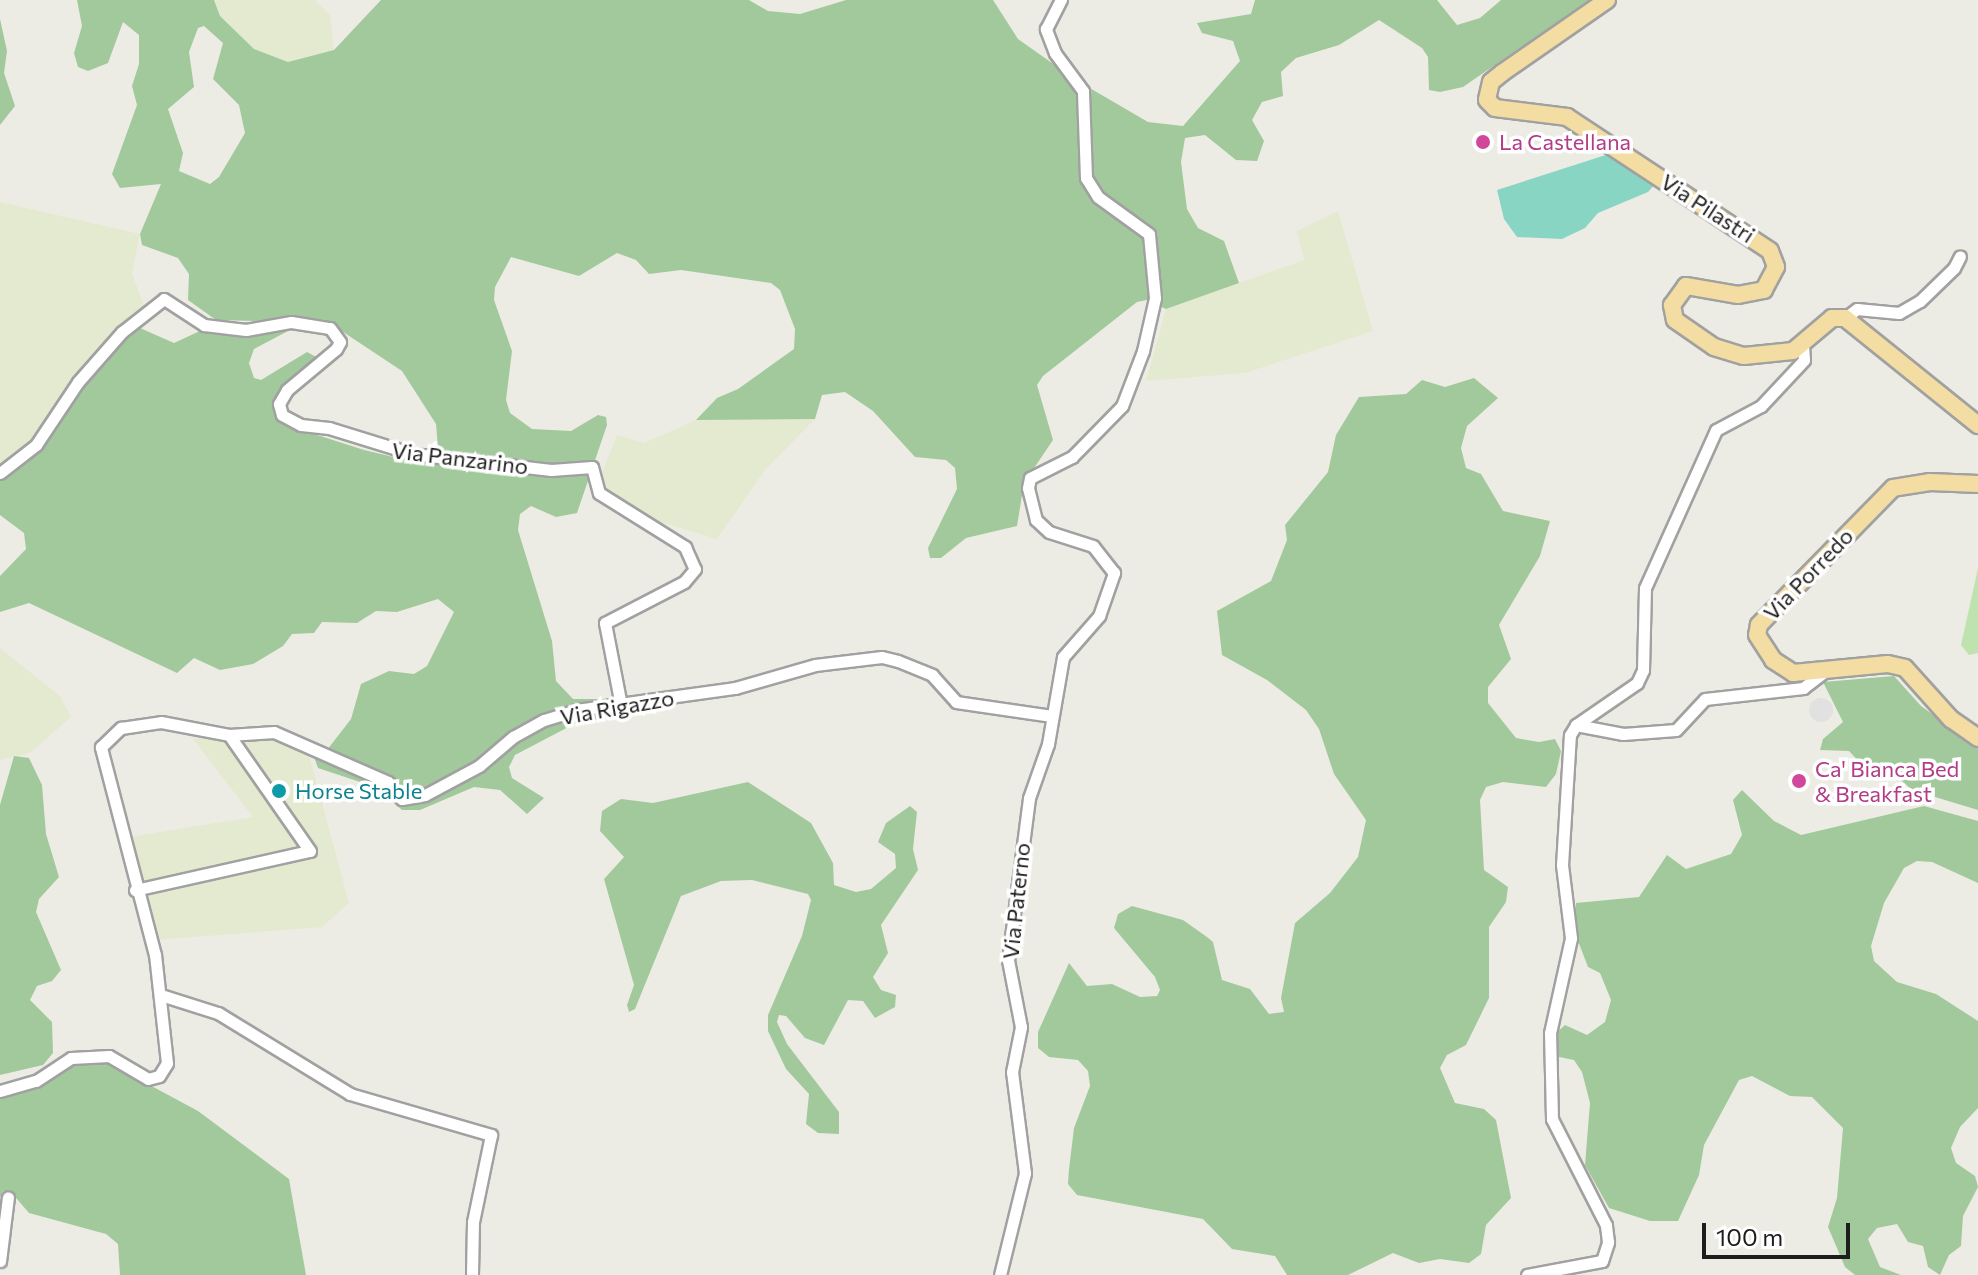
<!DOCTYPE html>
<style>
body{margin:0}
#map{position:relative;width:1978px;height:1275px;overflow:hidden;background:#edece4;font-family:Commissioner,sans-serif}
div>[style]{position:absolute}
[style*='--x']{left:calc(var(--x)*1px);top:calc(var(--y)*1px);width:calc(var(--w)*1px);rotate:calc(var(--a)*1deg)}
.farmland>*{inset:0;background:#e4ead0}
.grass>*{inset:0;background:#bfe3ae}
.forest>*{inset:0;background:#a2c99c}
.pitch>*{inset:0;background:#89d5c4}
.parking>*{inset:0;background:#e1e1e1}
.round{border-radius:50%}
.roads{filter:drop-shadow(2px 0 #a1a1a1) drop-shadow(-2px 0 #a1a1a1) drop-shadow(0 2px #a1a1a1) drop-shadow(0 -2px #a1a1a1)}
.street>*{height:11px;margin:-5.5px;padding:0 5.5px;transform-origin:5.5px;border-radius:5.5px;background:#fff}
.primary>*{height:16px;margin:-8px;padding:0 8px;transform-origin:8px;border-radius:8px;background:#f3dda3}
.dots>*{width:22px;height:22px;translate:-50% -50%;box-sizing:border-box;border:4px solid #fff;border-radius:50%}
span{translate:-50% -50%;white-space:nowrap;text-align:center;line-height:1.15;-webkit-text-stroke:7px #fff;paint-order:stroke}
.hotel-label{font-size:22px;color:#b23c85}
.left{translate:0 -50%;text-align:left}
.street-label{font-size:22px;color:#1d1d1d}
.culture-label{font-size:22px;color:#0d838f}
.scale{position:absolute;left:1702px;top:1223px;width:148px;height:36px;box-sizing:border-box;border:4px solid #1d1d1d;border-top:0;padding-left:10px;font-size:24px;line-height:28px;white-space:nowrap;color:#1d1d1d;-webkit-text-stroke:6px #fff;paint-order:stroke}
</style>
<div id="map">
<div class="farmland">
<i style="clip-path:polygon(214px 0,315px 0,330px 15px,334px 50px,288px 62px,254px 49px,220px 16px)"></i>
<i style="clip-path:polygon(0 202px,140px 234px,132px 273px,145px 309px,87px 360px,34px 440px,0 467px)"></i>
<i style="clip-path:polygon(1338px 211px,1373px 331px,1245px 373px,1146px 381px,1166px 309px,1304px 260px,1297px 231px)"></i>
<i style="clip-path:polygon(815px 419px,765px 470px,717px 539px,647px 518px,598px 483px,617px 435px,644px 443px,696px 420px)"></i>
<i style="clip-path:polygon(0 648px,60px 696px,71px 717px,30px 753px,0 760px)"></i>
<i style="clip-path:polygon(270px 734px,308px 751px,349px 903px,322px 927px,155px 940px,123px 838px,253px 817px,193px 739px)"></i>
</div>
<div class="grass">
<i style="clip-path:polygon(1978px 568px,1978px 653px,1969px 655px,1961px 645px)"></i>
</div>
<div class="forest">
<i style="clip-path:polygon(evenodd,77px 0,214px 0,220px 16px,254px 49px,288px 62px,334px 50px,381px 0,749px 0,768px 11px,800px 14px,846px 0,993px 0,1018px 39px,1076px 80px,1148px 122px,1183px 126px,1240px 61px,1233px 41px,1202px 33px,1197px 23px,1251px 14px,1255px 0,1437px 0,1457px 25px,1480px 18px,1501px 0,1589px 0,1463px 87px,1440px 92px,1429px 90px,1428px 57px,1422px 48px,1379px 20px,1339px 45px,1296px 58px,1281px 72px,1283px 96px,1262px 102px,1252px 120px,1264px 141px,1257px 161px,1236px 160px,1205px 135px,1185px 138px,1181px 162px,1187px 209px,1198px 228px,1224px 241px,1239px 283px,1166px 309px,1147px 300px,1137px 302px,1043px 376px,1037px 385px,1053px 440px,1024px 483px,1017px 526px,966px 538px,941px 558px,930px 558px,928px 548px,957px 489px,955px 468px,946px 460px,915px 457px,873px 411px,845px 392px,822px 395px,815px 419px,696px 420px,717px 398px,738px 389px,794px 349px,795px 329px,780px 290px,771px 283px,681px 270px,649px 274px,636px 260px,617px 253px,579px 276px,511px 257px,495px 287px,494px 300px,512px 351px,506px 400px,510px 413px,532px 429px,571px 431px,598px 415px,606px 417px,607px 425px,577px 513px,556px 517px,531px 506px,520px 514px,518px 530px,552px 641px,556px 681px,573px 699px,597px 699px,608px 709px,606px 718px,576px 723px,515px 755px,509px 767px,512px 778px,544px 798px,527px 814px,500px 790px,474px 787px,420px 810px,402px 810px,375px 787px,318px 768px,313px 754px,327px 750px,351px 719px,361px 684px,389px 671px,414px 674px,427px 666px,454px 612px,438px 599px,397px 612px,376px 611px,357px 623px,322px 622px,314px 633px,292px 634px,283px 646px,253px 664px,220px 670px,194px 658px,177px 673px,29px 603px,0 612px,0 576px,26px 549px,24px 533px,0 515px,0 479px,27px 463px,94px 368px,140px 328px,174px 343px,202px 330px,288px 331px,254px 349px,249px 363px,254px 378px,261px 380px,307px 352px,320px 359px,277px 394px,275px 406px,283px 424px,364px 450px,415px 462px,439px 461px,436px 424px,402px 371px,325px 320px,286px 316px,261px 321px,216px 320px,188px 300px,189px 274px,178px 258px,142px 245px,140px 234px,161px 184px,120px 188px,112px 174px,137px 105px,132px 86px,139px 64px,139px 35px,123px 22px,108px 63px,88px 71px,78px 67px,74px 53px,82px 26px,77px 0,204px 26px,223px 43px,213px 79px,239px 105px,245px 133px,219px 177px,210px 184px,179px 171px,183px 153px,168px 109px,194px 87px,189px 52px,198px 28px,204px 26px)"></i>
<i style="clip-path:polygon(0 19px,7px 51px,4px 73px,15px 106px,0 125px)"></i>
<i style="clip-path:polygon(1474px 378px,1498px 398px,1467px 426px,1461px 448px,1466px 468px,1481px 474px,1503px 511px,1550px 521px,1540px 556px,1499px 625px,1511px 659px,1488px 687px,1488px 703px,1516px 738px,1539px 742px,1555px 739px,1561px 751px,1556px 774px,1546px 787px,1503px 782px,1486px 787px,1480px 800px,1484px 870px,1508px 887px,1506px 902px,1489px 927px,1489px 998px,1466px 1045px,1447px 1055px,1440px 1068px,1455px 1103px,1484px 1109px,1496px 1120px,1511px 1198px,1486px 1225px,1481px 1254px,1469px 1263px,1440px 1259px,1419px 1263px,1393px 1253px,1348px 1275px,1287px 1275px,1275px 1256px,1232px 1249px,1203px 1219px,1077px 1195px,1068px 1184px,1069px 1169px,1074px 1128px,1090px 1086px,1088px 1071px,1078px 1060px,1049px 1057px,1038px 1048px,1038px 1032px,1069px 963px,1087px 986px,1112px 984px,1140px 997px,1157px 996px,1160px 990px,1155px 977px,1114px 928px,1118px 914px,1132px 906px,1183px 920px,1207px 937px,1213px 942px,1222px 980px,1250px 989px,1269px 1014px,1284px 1012px,1281px 998px,1295px 923px,1330px 893px,1358px 857px,1366px 820px,1334px 774px,1319px 729px,1306px 710px,1267px 680px,1222px 655px,1217px 611px,1271px 581px,1287px 540px,1285px 525px,1328px 472px,1336px 435px,1359px 397px,1406px 394px,1422px 380px,1445px 387px)"></i>
<i style="clip-path:polygon(1894px 676px,1921px 706px,1978px 747px,1978px 810px,1912px 790px,1889px 769px,1866px 769px,1849px 751px,1820px 750px,1823px 739px,1843px 722px,1823px 682px)"></i>
<i style="clip-path:polygon(14px 756px,29px 758px,42px 785px,46px 834px,59px 877px,39px 899px,36px 912px,61px 970px,52px 981px,37px 986px,30px 1000px,52px 1022px,53px 1053px,43px 1065px,0 1075px,0 805px)"></i>
<i style="clip-path:polygon(748px 782px,811px 823px,833px 863px,834px 885px,856px 892px,871px 889px,896px 868px,895px 854px,878px 842px,886px 823px,910px 806px,917px 812px,913px 849px,918px 870px,881px 925px,888px 953px,873px 977px,881px 990px,896px 995px,895px 1007px,875px 1018px,863px 1001px,848px 1000px,824px 1045px,805px 1038px,786px 1016px,779px 1015px,777px 1022px,787px 1044px,839px 1112px,839px 1134px,818px 1133px,806px 1124px,809px 1094px,786px 1069px,768px 1031px,768px 1015px,802px 936px,811px 900px,808px 894px,752px 880px,721px 881px,681px 896px,635px 1009px,629px 1012px,627px 1005px,634px 985px,604px 879px,624px 857px,600px 831px,602px 811px,621px 799px,653px 803px)"></i>
<i style="clip-path:polygon(1742px 790px,1774px 821px,1801px 835px,1924px 806px,1978px 821px,1978px 883px,1932px 862px,1917px 861px,1904px 868px,1884px 903px,1871px 946px,1874px 961px,1897px 982px,1936px 994px,1978px 1021px,1978px 1108px,1960px 1127px,1951px 1148px,1956px 1163px,1975px 1176px,1978px 1187px,1963px 1216px,1961px 1246px,1949px 1255px,1940px 1275px,1928px 1267px,1923px 1246px,1908px 1242px,1897px 1224px,1877px 1228px,1868px 1239px,1880px 1267px,1901px 1275px,1855px 1275px,1845px 1267px,1828px 1227px,1837px 1198px,1843px 1128px,1812px 1097px,1790px 1096px,1752px 1076px,1739px 1080px,1704px 1145px,1699px 1175px,1678px 1221px,1650px 1221px,1609px 1208px,1585px 1165px,1590px 1103px,1582px 1072px,1574px 1060px,1554px 1056px,1555px 1034px,1565px 1025px,1587px 1035px,1605px 1022px,1611px 1000px,1600px 973px,1588px 967px,1575px 933px,1576px 903px,1639px 897px,1667px 855px,1686px 869px,1731px 854px,1742px 835px,1733px 800px)"></i>
<i style="clip-path:polygon(105px 1061px,198px 1111px,289px 1179px,306px 1275px,120px 1275px,118px 1244px,106px 1234px,29px 1213px,11px 1192px,3px 1191px,0 1198px,0 1098px,41px 1086px,73px 1066px)"></i>
</div>
<div class="pitch">
<i style="clip-path:polygon(1615px 152px,1658px 181px,1648px 192px,1598px 213px,1585px 228px,1562px 239px,1517px 237px,1504px 219px,1497px 190px)"></i>
</div>
<div class="parking">
<i class="round" style="left:1809px;top:698px;width:24px;height:24px"></i>
</div>
<div class="roads">
<div class="street">
<i style="--x:1845;--y:318;--w:15;--a:-37"></i>
<i style="--x:1857;--y:309;--w:42;--a:5.4"></i>
<i style="--x:1899;--y:313;--w:24;--a:-30"></i>
<i style="--x:1920;--y:301;--w:47;--a:-44.1"></i>
<i style="--x:1954;--y:268;--w:13;--a:-63"></i>
<i style="--x:0;--y:473;--w:46;--a:-37.9"></i>
<i style="--x:36;--y:445;--w:76;--a:-56.3"></i>
<i style="--x:78;--y:382;--w:67;--a:-48.7"></i>
<i style="--x:122;--y:332;--w:53;--a:-38.2"></i>
<i style="--x:164;--y:299;--w:48;--a:33"></i>
<i style="--x:204;--y:325;--w:42;--a:6.8"></i>
<i style="--x:246;--y:330;--w:46;--a:-10.1"></i>
<i style="--x:291;--y:322;--w:39;--a:9"></i>
<i style="--x:330;--y:328;--w:17;--a:54"></i>
<i style="--x:340;--y:342;--w:8;--a:120"></i>
<i style="--x:336;--y:349;--w:64;--a:140.1"></i>
<i style="--x:287;--y:390;--w:16;--a:120"></i>
<i style="--x:279;--y:404;--w:11;--a:75"></i>
<i style="--x:282;--y:415;--w:21;--a:28"></i>
<i style="--x:301;--y:425;--w:28;--a:6"></i>
<i style="--x:329;--y:428;--w:88;--a:17.2"></i>
<i style="--x:413;--y:454;--w:139;--a:6.6"></i>
<i style="--x:551;--y:470;--w:41;--a:-4.2"></i>
<i style="--x:592;--y:467;--w:27;--a:75"></i>
<i style="--x:599;--y:493;--w:102;--a:32.1"></i>
<i style="--x:685;--y:547;--w:24;--a:66"></i>
<i style="--x:695;--y:569;--w:17;--a:130"></i>
<i style="--x:684;--y:582;--w:89;--a:152.6"></i>
<i style="--x:605;--y:623;--w:84;--a:79"></i>
<i style="--x:1576;--y:725;--w:48;--a:10.8"></i>
<i style="--x:1623;--y:734;--w:53;--a:-4.3"></i>
<i style="--x:1676;--y:730;--w:42;--a:-46.9"></i>
<i style="--x:1705;--y:699;--w:99;--a:-6.4"></i>
<i style="--x:1803;--y:688;--w:25;--a:-37"></i>
<i style="--x:135;--y:890;--w:179;--a:-12.6"></i>
<i style="--x:310;--y:851;--w:141;--a:-124.9"></i>
<i style="--x:164;--y:996;--w:57;--a:17.5"></i>
<i style="--x:218;--y:1013;--w:155;--a:31.5"></i>
<i style="--x:350;--y:1094;--w:147;--a:16.2"></i>
<i style="--x:491;--y:1135;--w:89;--a:101.7"></i>
<i style="--x:473;--y:1222;--w:53;--a:91.1"></i>
<i style="--x:0;--y:1091;--w:37;--a:-16"></i>
<i style="--x:36;--y:1081;--w:42;--a:-33.3"></i>
<i style="--x:71;--y:1058;--w:38;--a:-3"></i>
<i style="--x:109;--y:1056;--w:45;--a:30.5"></i>
<i style="--x:148;--y:1079;--w:11;--a:-15"></i>
<i style="--x:159;--y:1076;--w:15;--a:-58"></i>
<i style="--x:167;--y:1063;--w:109;--a:-96.3"></i>
<i style="--x:155;--y:955;--w:215;--a:-104.6"></i>
<i style="--x:101;--y:747;--w:28;--a:-44"></i>
<i style="--x:121;--y:728;--w:40;--a:-8.5"></i>
<i style="--x:161;--y:722;--w:69;--a:10.8"></i>
<i style="--x:229;--y:735;--w:45;--a:-3.8"></i>
<i style="--x:274;--y:732;--w:124;--a:23.7"></i>
<i style="--x:388;--y:782;--w:22;--a:51"></i>
<i style="--x:402;--y:799;--w:23;--a:-10"></i>
<i style="--x:425;--y:795;--w:61;--a:-28.2"></i>
<i style="--x:479;--y:766;--w:45;--a:-40.5"></i>
<i style="--x:513;--y:737;--w:35;--a:-29"></i>
<i style="--x:544;--y:720;--w:34;--a:-17"></i>
<i style="--x:576;--y:710;--w:161;--a:-7.9"></i>
<i style="--x:735;--y:688;--w:83;--a:-16"></i>
<i style="--x:815;--y:665;--w:67;--a:-6.8"></i>
<i style="--x:882;--y:657;--w:16;--a:14"></i>
<i style="--x:898;--y:661;--w:37;--a:22"></i>
<i style="--x:932;--y:675;--w:36;--a:48"></i>
<i style="--x:956;--y:702;--w:97;--a:8.3"></i>
<i style="--x:0;--y:1261;--w:64;--a:-82.9"></i>
<i style="--x:1000;--y:1275;--w:105;--a:-76.2"></i>
<i style="--x:1025;--y:1173;--w:102;--a:-97.3"></i>
<i style="--x:1012;--y:1072;--w:46;--a:-78.7"></i>
<i style="--x:1021;--y:1027;--w:68;--a:-101"></i>
<i style="--x:1008;--y:960;--w:163;--a:-82.6"></i>
<i style="--x:1029;--y:798;--w:57;--a:-70.6"></i>
<i style="--x:1048;--y:744;--w:88;--a:-80.2"></i>
<i style="--x:1063;--y:657;--w:55;--a:-48.7"></i>
<i style="--x:1099;--y:616;--w:46;--a:-70.8"></i>
<i style="--x:1114;--y:573;--w:34;--a:-128"></i>
<i style="--x:1093;--y:546;--w:46;--a:-162.3"></i>
<i style="--x:1049;--y:532;--w:18;--a:-137"></i>
<i style="--x:1036;--y:520;--w:33;--a:-104"></i>
<i style="--x:1028;--y:488;--w:10;--a:-79"></i>
<i style="--x:1030;--y:478;--w:47;--a:-26.6"></i>
<i style="--x:1072;--y:457;--w:71;--a:-45.6"></i>
<i style="--x:1122;--y:406;--w:59;--a:-69.1"></i>
<i style="--x:1143;--y:351;--w:54;--a:-77.2"></i>
<i style="--x:1155;--y:298;--w:64;--a:-95.4"></i>
<i style="--x:1149;--y:234;--w:63;--a:-144"></i>
<i style="--x:1098;--y:197;--w:22;--a:-122"></i>
<i style="--x:1086;--y:178;--w:87;--a:-92"></i>
<i style="--x:1083;--y:91;--w:47;--a:-126.4"></i>
<i style="--x:1055;--y:53;--w:26;--a:-111"></i>
<i style="--x:1046;--y:29;--w:33;--a:-63"></i>
<i style="--x:1527;--y:1275;--w:76;--a:-10.6"></i>
<i style="--x:1602;--y:1261;--w:20;--a:-72"></i>
<i style="--x:1608;--y:1242;--w:17;--a:-97"></i>
<i style="--x:1606;--y:1225;--w:119;--a:-117"></i>
<i style="--x:1552;--y:1119;--w:86;--a:-91.3"></i>
<i style="--x:1550;--y:1033;--w:97;--a:-77.5"></i>
<i style="--x:1571;--y:938;--w:74;--a:-97"></i>
<i style="--x:1562;--y:865;--w:130;--a:-86.5"></i>
<i style="--x:1570;--y:735;--w:12;--a:-59"></i>
<i style="--x:1576;--y:725;--w:74;--a:-34.5"></i>
<i style="--x:1637;--y:683;--w:14;--a:-65"></i>
<i style="--x:1643;--y:670;--w:82;--a:-88.6"></i>
<i style="--x:1645;--y:588;--w:173;--a:-65.8"></i>
<i style="--x:1716;--y:430;--w:51;--a:-28.1"></i>
<i style="--x:1761;--y:406;--w:63;--a:-46.9"></i>
<i style="--x:1804;--y:360;--w:15;--a:-94"></i>
</div>
<div class="primary">
<i style="--x:1607;--y:0;--w:128;--a:145.2"></i>
<i style="--x:1502;--y:73;--w:14;--a:141"></i>
<i style="--x:1491;--y:82;--w:18;--a:103"></i>
<i style="--x:1487;--y:100;--w:11;--a:45"></i>
<i style="--x:1495;--y:108;--w:73;--a:7.1"></i>
<i style="--x:1567;--y:117;--w:243;--a:33.4"></i>
<i style="--x:1770;--y:251;--w:17;--a:69"></i>
<i style="--x:1776;--y:267;--w:26;--a:118"></i>
<i style="--x:1764;--y:290;--w:26;--a:169"></i>
<i style="--x:1738;--y:295;--w:53;--a:-170.2"></i>
<i style="--x:1686;--y:286;--w:24;--a:126"></i>
<i style="--x:1672;--y:305;--w:15;--a:79"></i>
<i style="--x:1675;--y:320;--w:47;--a:34.7"></i>
<i style="--x:1714;--y:347;--w:31;--a:17"></i>
<i style="--x:1744;--y:356;--w:49;--a:-5.8"></i>
<i style="--x:1793;--y:351;--w:51;--a:-40.2"></i>
<i style="--x:1832;--y:318;--w:13;--a:0"></i>
<i style="--x:1845;--y:318;--w:171;--a:38.8"></i>
<i style="--x:1978;--y:484;--w:48;--a:-177.6"></i>
<i style="--x:1930;--y:482;--w:37;--a:171"></i>
<i style="--x:1893;--y:488;--w:192;--a:134.4"></i>
<i style="--x:1759;--y:625;--w:10;--a:101"></i>
<i style="--x:1757;--y:635;--w:30;--a:57"></i>
<i style="--x:1773;--y:660;--w:24;--a:33"></i>
<i style="--x:1793;--y:673;--w:95;--a:-5.4"></i>
<i style="--x:1888;--y:664;--w:17;--a:13"></i>
<i style="--x:1905;--y:668;--w:69;--a:48"></i>
<i style="--x:1951;--y:719;--w:33;--a:35"></i>
</div>
</div>
<div class="dots">
<i style="left:1483px;top:142px;background:#d1479c"></i>
<i style="left:1799px;top:781px;background:#d1479c"></i>
<i style="left:279px;top:791px;background:#0f9aa8"></i>
</div>
<div class="hotel-label">
<span class="left" style="left:1499px;top:142px">La Castellana</span>
<span class="left" style="left:1815px;top:781px">Ca' Bianca Bed<br>&amp; Breakfast</span>
</div>
<div class="street-label">
<span style="left:1708px;top:208px;rotate:33deg">Via Pilastri</span>
<span style="left:460px;top:458px;rotate:7deg">Via Panzarino</span>
<span style="left:1808px;top:574px;rotate:-46deg">Via Porredo</span>
<span style="left:617px;top:707px;rotate:-10deg">Via Rigazzo</span>
<span style="left:1016px;top:901px;rotate:-84deg">Via Paterno</span>
</div>
<div class="culture-label">
<span class="left" style="left:295px;top:791px">Horse Stable</span>
</div>
<div class="scale">100 m</div>
</div>
